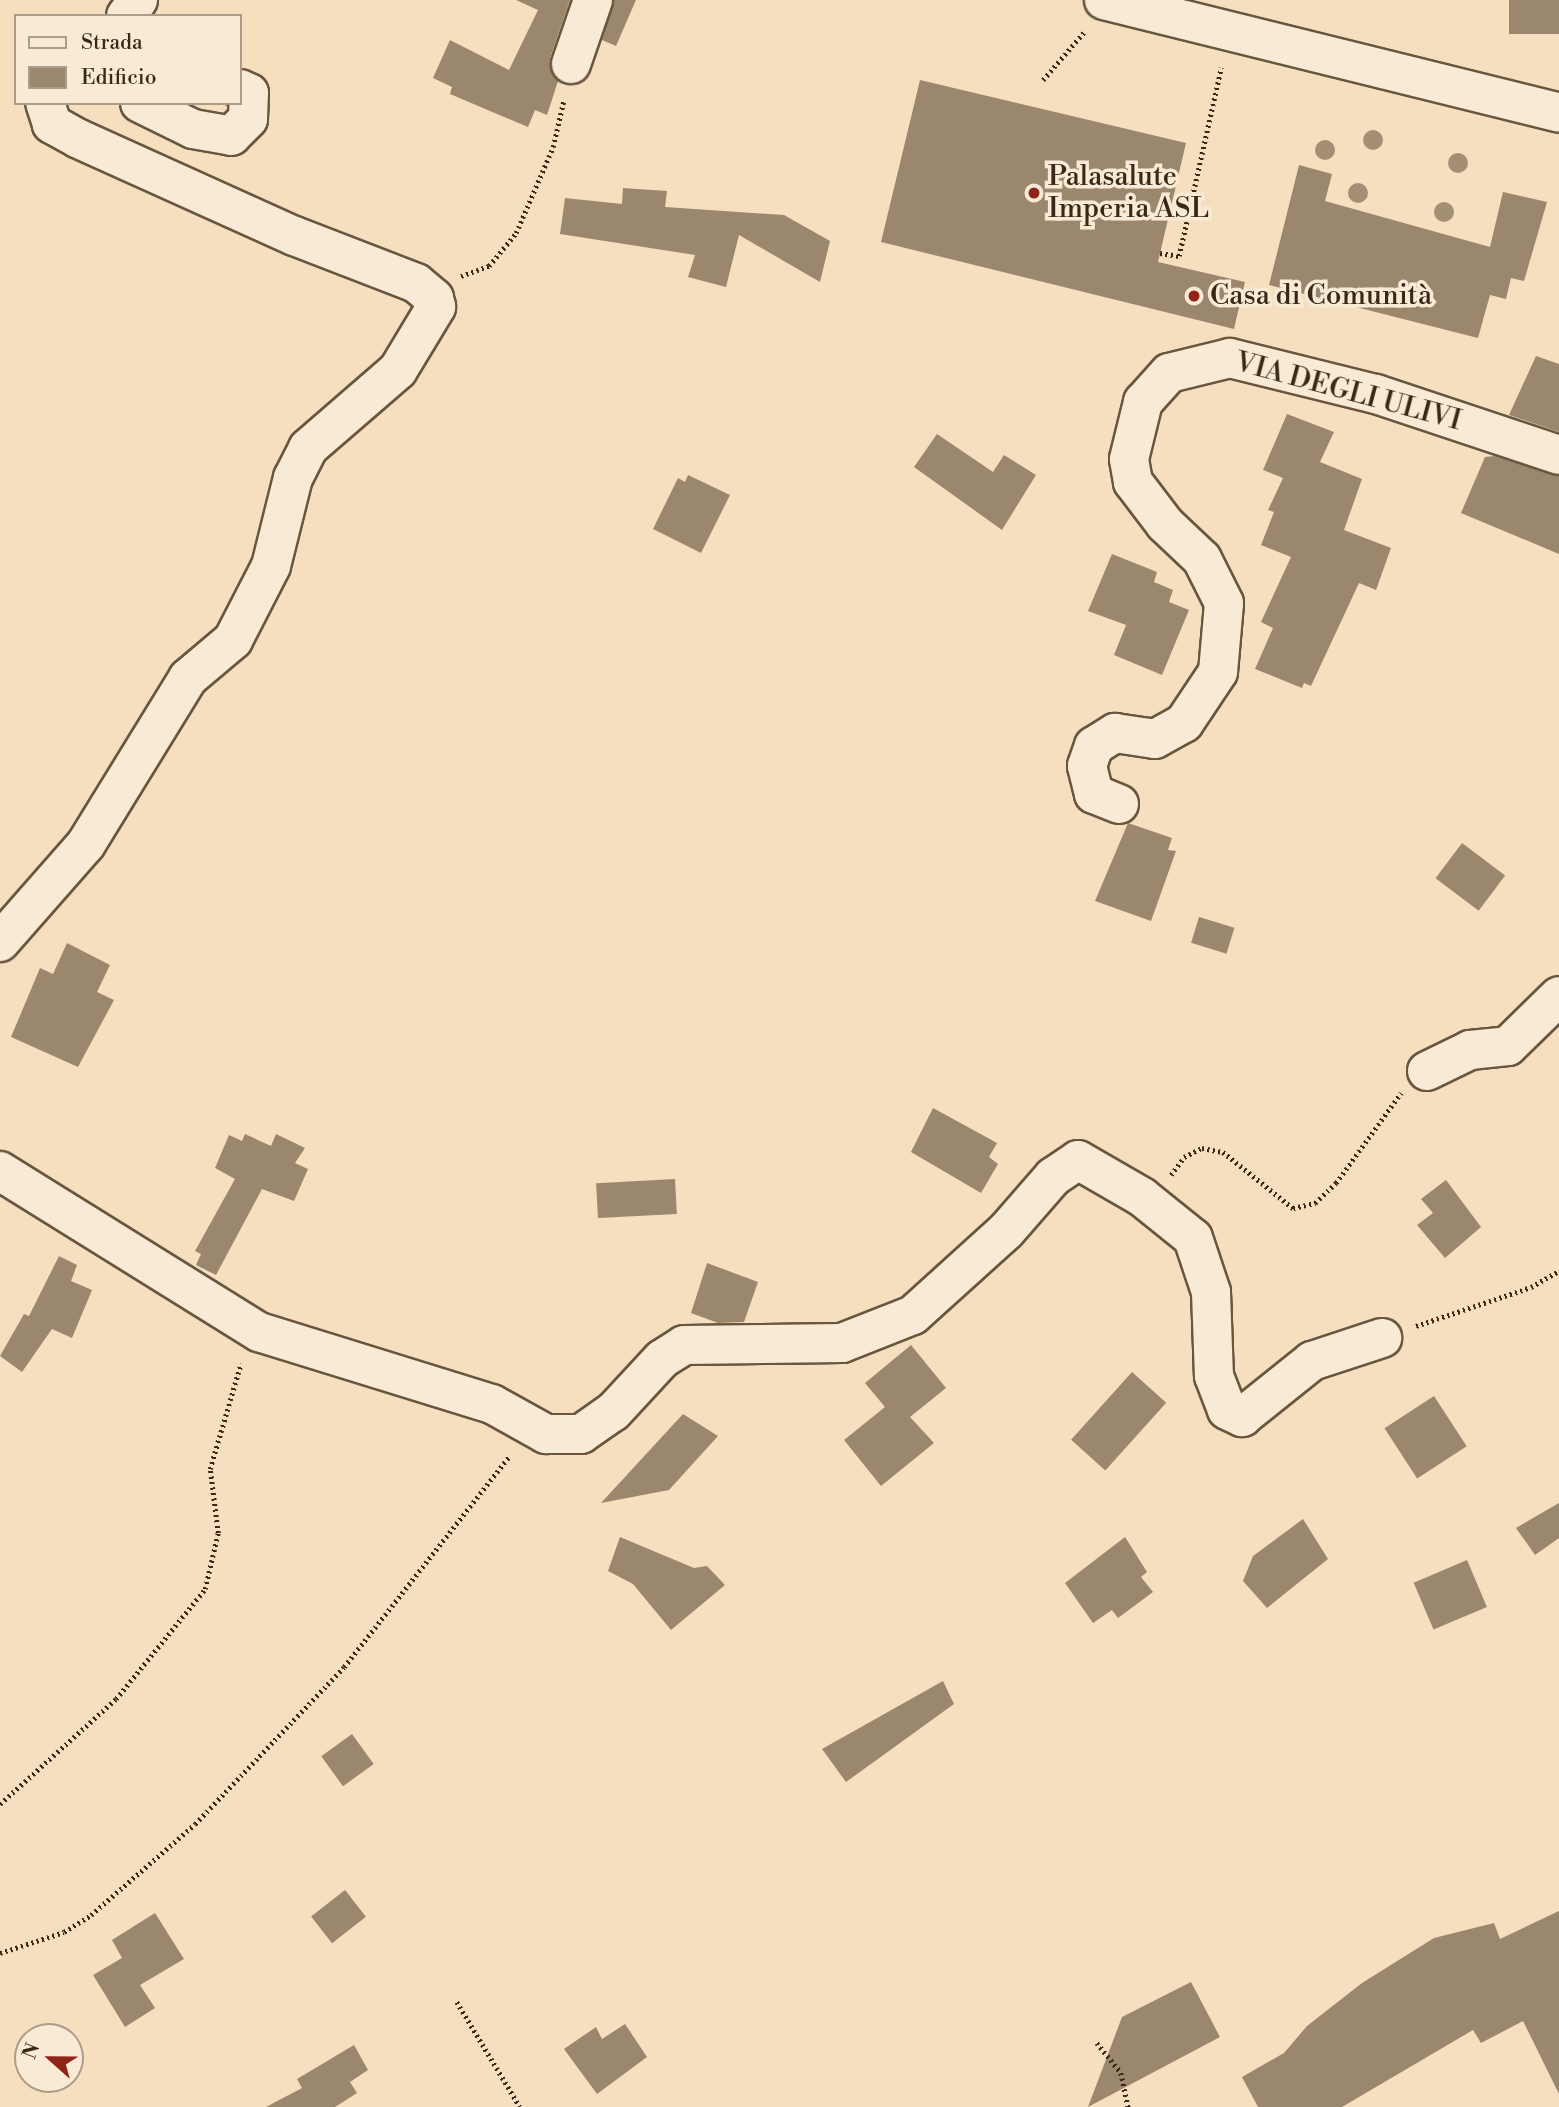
<!DOCTYPE html>
<meta charset="utf-8">
<style>
body{margin:0}
#map{position:relative;width:1559px;height:2107px;overflow:hidden;background:#f5dfbe;font-family:"Libre Bodoni",serif}
div>[style]{position:absolute}
[style*='--x']{left:calc(var(--x)*1px);top:calc(var(--y)*1px);width:calc(var(--w)*1px);rotate:calc(var(--a)*1deg)}
.building>*{inset:0;background:#9b876d;transform-origin:0 0}
.path>*{height:4.5px;margin-top:-2.25px;transform-origin:0;background:repeating-linear-gradient(90deg,#392815 0 2px,transparent 0 5.5px)}
.roads{filter:drop-shadow(2px 0 #68563f) drop-shadow(-2px 0 #68563f) drop-shadow(0 2px #68563f) drop-shadow(0 -2px #68563f)}
.minor>*{height:38px;margin:-19px;padding:0 19px;transform-origin:19px;border-radius:19px;background:#f8ead5}
.trees>*{width:20px;height:20px;margin:-10px;border-radius:50%;background:#a38f74}
.dots>*{width:19px;height:19px;translate:-50% -50%;box-sizing:border-box;border:4px solid #f8ead5;border-radius:50%}
span{translate:-50% -50%;white-space:nowrap;text-align:center;line-height:1.15;-webkit-text-stroke:7px #f8ead5;paint-order:stroke}
.poi-label{font-size:28px;color:#392815}
.left{translate:0 -50%;text-align:left}
.street-label{font-size:28px;color:#392815}
.legend{position:absolute;left:14px;top:14px;width:228px;height:91px;box-sizing:border-box;background:#f8ead5;border:2px solid #ac9c88;margin:0;padding:9px 12px;list-style:none;font-size:21px;color:#392815}
.legend li{display:flex;align-items:center;gap:14px;height:35px}
.legend b{width:35px;border:2px solid #ac9c88}
.north{position:absolute;left:14px;top:2023px;width:70px;height:70px;box-sizing:border-box;background:#f8ead5;border:2px solid #ac9c88;border-radius:50%;rotate:291deg;font-size:19px;font-weight:700;line-height:28px;text-align:center;color:#392815}
.north::after{content:'';display:block;margin:auto;width:24px;height:32px;background:#8f2418;clip-path:polygon(50% 0,100% 100%,50% 72%,0 100%)}
</style>
<div id="map">
<div class="building">
<i style="clip-path:polygon(516px 0,570px 0,550px 58px,558px 81px,547px 115px,535px 110px,528px 127px,450px 94px,452px 87px,433px 78px,450px 40px,509px 70px,538px 10px)"></i>
<i style="clip-path:polygon(614px 0,636px 0,616px 46px,602px 40px)"></i>
<i style="left:1509px;top:0;width:50px;height:34px"></i>
<i style="clip-path:polygon(920px 80px,1186px 143px,1158px 262px,1245px 282px,1234px 329px,881px 242px)"></i>
<i style="clip-path:polygon(1299px 165px,1332px 174px,1325px 201px,1490px 247px,1503px 192px,1547px 202px,1524px 281px,1511px 278px,1506px 299px,1490px 295px,1478px 338px,1269px 285px)"></i>
<i style="clip-path:polygon(623px 188px,667px 191px,665px 207px,784px 215px,830px 241px,820px 282px,739px 235px,726px 287px,688px 277px,695px 255px,560px 234px,565px 198px,622px 204px)"></i>
<i style="clip-path:polygon(1536px 356px,1559px 364px,1559px 432px,1509px 415px)"></i>
<i style="clip-path:polygon(1287px 414px,1334px 432px,1320px 462px,1362px 479px,1344px 530px,1391px 548px,1376px 590px,1359px 583px,1311px 686px,1304px 683px,1302px 688px,1255px 669px,1273px 628px,1261px 622px,1291px 557px,1261px 545px,1274px 512px,1268px 510px,1283px 478px,1263px 470px)"></i>
<i style="clip-path:polygon(937px 434px,993px 472px,1004px 455px,1036px 475px,1002px 530px,914px 467px)"></i>
<i style="clip-path:polygon(1494px 456px,1559px 476px,1559px 554px,1461px 513px,1485px 457px)"></i>
<i style="clip-path:polygon(688px 475px,730px 495px,701px 553px,653px 529px,678px 478px,685px 482px)"></i>
<i style="clip-path:polygon(1112px 554px,1157px 572px,1154px 582px,1173px 590px,1169px 602px,1189px 610px,1162px 675px,1114px 655px,1126px 625px,1088px 611px)"></i>
<i style="clip-path:polygon(1128px 823px,1172px 838px,1168px 850px,1176px 851px,1151px 921px,1095px 901px)"></i>
<i style="left:1462px;top:843px;width:54px;height:44px;rotate:37deg"></i>
<i style="left:1199px;top:917px;width:37px;height:27px;rotate:17deg"></i>
<i style="clip-path:polygon(67px 943px,110px 965px,97px 992px,114px 1000px,78px 1067px,11px 1037px,40px 968px,53px 974px)"></i>
<i style="clip-path:polygon(933px 1108px,997px 1143px,989px 1157px,998px 1164px,981px 1193px,911px 1152px)"></i>
<i style="clip-path:polygon(245px 1134px,271px 1146px,276px 1134px,305px 1148px,295px 1163px,308px 1169px,294px 1201px,262px 1189px,216px 1275px,196px 1265px,201px 1254px,195px 1251px,235px 1179px,215px 1168px,229px 1135px,242px 1141px)"></i>
<i style="left:675px;top:1179px;width:35px;height:79px;rotate:87deg"></i>
<i style="clip-path:polygon(1446px 1180px,1481px 1227px,1445px 1258px,1417px 1225px,1433px 1213px,1421px 1199px)"></i>
<i style="clip-path:polygon(59px 1256px,77px 1265px,71px 1281px,92px 1290px,72px 1338px,52px 1329px,22px 1372px,0 1356px,24px 1314px,29px 1316px)"></i>
<i style="clip-path:polygon(707px 1263px,758px 1282px,744px 1322px,718px 1323px,691px 1313px)"></i>
<i style="clip-path:polygon(911px 1345px,946px 1388px,910px 1417px,934px 1443px,881px 1486px,844px 1440px,885px 1407px,865px 1383px)"></i>
<i style="left:1132px;top:1372px;width:46px;height:91px;rotate:42deg"></i>
<i style="left:1434px;top:1396px;width:60px;height:59px;rotate:57deg"></i>
<i style="clip-path:polygon(683px 1414px,718px 1436px,669px 1490px,601px 1503px)"></i>
<i style="clip-path:polygon(1559px 1503px,1559px 1538px,1535px 1555px,1516px 1528px)"></i>
<i style="clip-path:polygon(1303px 1519px,1328px 1559px,1267px 1608px,1243px 1581px,1253px 1556px)"></i>
<i style="clip-path:polygon(620px 1537px,694px 1568px,707px 1566px,725px 1585px,671px 1630px,633px 1584px,608px 1571px)"></i>
<i style="clip-path:polygon(1125px 1537px,1147px 1572px,1141px 1577px,1153px 1592px,1118px 1618px,1112px 1610px,1093px 1623px,1065px 1583px)"></i>
<i style="left:1467px;top:1560px;width:51px;height:58px;rotate:67deg"></i>
<i style="clip-path:polygon(943px 1681px,954px 1704px,846px 1782px,822px 1749px)"></i>
<i style="left:352px;top:1734px;width:37px;height:38px;rotate:54deg"></i>
<i style="left:345px;top:1890px;width:34px;height:43px;rotate:52deg"></i>
<i style="clip-path:polygon(1559px 1911px,1559px 2094px,1523px 2021px,1481px 2043px,1473px 2030px,1342px 2107px,1258px 2107px,1242px 2077px,1284px 2053px,1307px 2026px,1362px 1983px,1434px 1938px,1494px 1923px,1500px 1939px)"></i>
<i style="clip-path:polygon(155px 1913px,184px 1959px,140px 1985px,155px 2008px,125px 2027px,93px 1975px,122px 1958px,112px 1940px)"></i>
<i style="clip-path:polygon(1191px 1982px,1220px 2037px,1088px 2107px,1122px 2017px)"></i>
<i style="clip-path:polygon(625px 2024px,647px 2057px,597px 2094px,564px 2049px,596px 2027px,602px 2039px)"></i>
<i style="clip-path:polygon(354px 2045px,368px 2070px,350px 2082px,357px 2093px,335px 2107px,266px 2107px,302px 2088px,297px 2079px)"></i>
</div>
<div class="path">
<i style="--x:1043;--y:80;--w:63;--a:-49.5"></i>
<i style="--x:1160;--y:253;--w:19;--a:9"></i>
<i style="--x:1179;--y:256;--w:193;--a:-77.4"></i>
<i style="--x:461;--y:276;--w:30;--a:-20"></i>
<i style="--x:489;--y:266;--w:43;--a:-50.7"></i>
<i style="--x:516;--y:233;--w:94;--a:-66.7"></i>
<i style="--x:553;--y:147;--w:49;--a:-77.1"></i>
<i style="--x:1171;--y:1175;--w:22;--a:-54"></i>
<i style="--x:1184;--y:1157;--w:20;--a:-27"></i>
<i style="--x:1202;--y:1148;--w:21;--a:11"></i>
<i style="--x:1223;--y:1152;--w:90;--a:38.7"></i>
<i style="--x:1293;--y:1208;--w:23;--a:-13"></i>
<i style="--x:1315;--y:1203;--w:29;--a:-44"></i>
<i style="--x:1336;--y:1183;--w:111;--a:-54.2"></i>
<i style="--x:1416;--y:1326;--w:121;--a:-18.7"></i>
<i style="--x:1531;--y:1287;--w:32;--a:-30"></i>
<i style="--x:0;--y:1804;--w:156;--a:-42.2"></i>
<i style="--x:116;--y:1699;--w:141;--a:-51"></i>
<i style="--x:205;--y:1589;--w:57;--a:-76.9"></i>
<i style="--x:218;--y:1533;--w:64;--a:-97.1"></i>
<i style="--x:210;--y:1469;--w:110;--a:-73.7"></i>
<i style="--x:0;--y:1953;--w:67;--a:-18.2"></i>
<i style="--x:64;--y:1932;--w:32;--a:-32"></i>
<i style="--x:91;--y:1915;--w:138;--a:-41.2"></i>
<i style="--x:195;--y:1824;--w:216;--a:-46.5"></i>
<i style="--x:344;--y:1667;--w:269;--a:-51.9"></i>
<i style="--x:457;--y:2002;--w:122;--a:59"></i>
<i style="--x:1097;--y:2043;--w:38;--a:51"></i>
<i style="--x:1121;--y:2073;--w:35;--a:78"></i>
</div>
<div class="roads">
<div class="minor">
<i style="--x:1104;--y:0;--w:469;--a:13.9"></i>
<i style="--x:126;--y:16;--w:20;--a:-53"></i>
<i style="--x:571;--y:64;--w:68;--a:-71"></i>
<i style="--x:140;--y:103;--w:59;--a:26.1"></i>
<i style="--x:193;--y:129;--w:39;--a:10"></i>
<i style="--x:231;--y:136;--w:24;--a:-45"></i>
<i style="--x:248;--y:119;--w:26;--a:-88"></i>
<i style="--x:249;--y:93;--w:10;--a:-156"></i>
<i style="--x:1119;--y:804;--w:27;--a:-158"></i>
<i style="--x:1094;--y:794;--w:29;--a:-104"></i>
<i style="--x:1087;--y:766;--w:21;--a:-71"></i>
<i style="--x:1094;--y:746;--w:25;--a:-32"></i>
<i style="--x:1115;--y:733;--w:40;--a:8.5"></i>
<i style="--x:1155;--y:739;--w:33;--a:-29"></i>
<i style="--x:1184;--y:723;--w:61;--a:-56.3"></i>
<i style="--x:1218;--y:672;--w:69;--a:-85"></i>
<i style="--x:1224;--y:603;--w:49;--a:-116.6"></i>
<i style="--x:1202;--y:559;--w:51;--a:-136.6"></i>
<i style="--x:1165;--y:524;--w:53;--a:-127.3"></i>
<i style="--x:1133;--y:482;--w:23;--a:-100"></i>
<i style="--x:1129;--y:459;--w:59;--a:-76.2"></i>
<i style="--x:1143;--y:402;--w:39;--a:-48"></i>
<i style="--x:1169;--y:373;--w:63;--a:-13.8"></i>
<i style="--x:1230;--y:358;--w:150;--a:13.9"></i>
<i style="--x:1376;--y:394;--w:193;--a:18.4"></i>
<i style="--x:0;--y:942;--w:130;--a:-48.7"></i>
<i style="--x:86;--y:844;--w:195;--a:-58.4"></i>
<i style="--x:188;--y:678;--w:59;--a:-40.2"></i>
<i style="--x:233;--y:640;--w:83;--a:-62.8"></i>
<i style="--x:271;--y:566;--w:91;--a:-76"></i>
<i style="--x:293;--y:478;--w:34;--a:-63"></i>
<i style="--x:308;--y:448;--w:119;--a:-40.9"></i>
<i style="--x:398;--y:370;--w:74;--a:-58.9"></i>
<i style="--x:436;--y:307;--w:9;--a:-103"></i>
<i style="--x:434;--y:298;--w:23;--a:-140"></i>
<i style="--x:416;--y:283;--w:131;--a:-158.9"></i>
<i style="--x:294;--y:236;--w:238;--a:-155.7"></i>
<i style="--x:77;--y:138;--w:29;--a:-151"></i>
<i style="--x:52;--y:124;--w:22;--a:-108"></i>
<i style="--x:1427;--y:1071;--w:48;--a:-26"></i>
<i style="--x:1470;--y:1050;--w:38;--a:-6"></i>
<i style="--x:1508;--y:1046;--w:71;--a:-44.4"></i>
<i style="--x:0;--y:1171;--w:305;--a:31.9"></i>
<i style="--x:259;--y:1332;--w:244;--a:17.2"></i>
<i style="--x:492;--y:1404;--w:62;--a:29.1"></i>
<i style="--x:546;--y:1434;--w:35;--a:0"></i>
<i style="--x:581;--y:1434;--w:39;--a:-35"></i>
<i style="--x:613;--y:1412;--w:72;--a:-47.2"></i>
<i style="--x:662;--y:1359;--w:26;--a:-32"></i>
<i style="--x:684;--y:1345;--w:158;--a:-0.7"></i>
<i style="--x:842;--y:1343;--w:76;--a:-21.5"></i>
<i style="--x:913;--y:1315;--w:125;--a:-42.1"></i>
<i style="--x:1006;--y:1231;--w:72;--a:-49"></i>
<i style="--x:1053;--y:1177;--w:30;--a:-34"></i>
<i style="--x:1078;--y:1160;--w:74;--a:30"></i>
<i style="--x:1142;--y:1197;--w:65;--a:38.8"></i>
<i style="--x:1193;--y:1238;--w:57;--a:71.6"></i>
<i style="--x:1211;--y:1292;--w:84;--a:88"></i>
<i style="--x:1214;--y:1376;--w:36;--a:69"></i>
<i style="--x:1227;--y:1410;--w:17;--a:25"></i>
<i style="--x:1242;--y:1417;--w:90;--a:-38.7"></i>
<i style="--x:1312;--y:1361;--w:74;--a:-18.2"></i>
</div>
</div>
<div class="trees">
<i style="left:1373px;top:140px"></i>
<i style="left:1325px;top:150px"></i>
<i style="left:1458px;top:163px"></i>
<i style="left:1358px;top:193px"></i>
<i style="left:1444px;top:212px"></i>
</div>
<div class="dots">
<i style="left:1034px;top:193px;background:#8f2418"></i>
<i style="left:1194px;top:296px;background:#8f2418"></i>
</div>
<div class="poi-label">
<span class="left" style="left:1048px;top:193px">Palasalute<br>Imperia ASL</span>
<span class="left" style="left:1210px;top:296px">Casa di Comunità</span>
</div>
<div class="street-label">
<span style="left:1348px;top:392px;rotate:15deg">VIA DEGLI ULIVI</span>
</div>
<ul class="legend">
<li><b style="height:9px;background:#f8ead5"></b>Strada</li>
<li><b style="height:19px;background:#9b876d"></b>Edificio</li>
</ul>
<div class="north">N</div>
</div>
